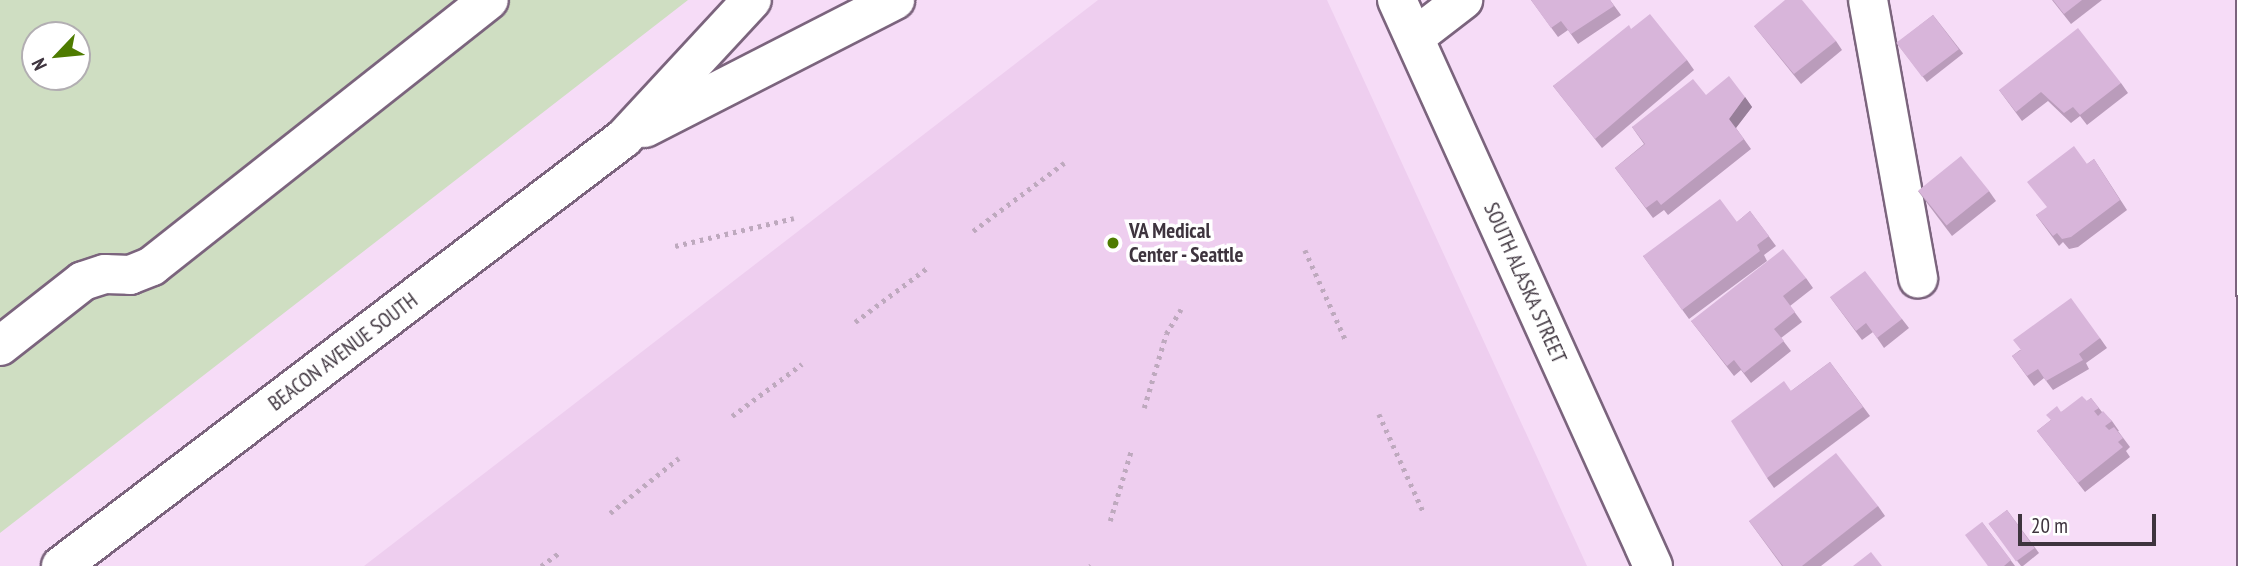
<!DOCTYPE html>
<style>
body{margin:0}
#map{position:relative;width:2266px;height:566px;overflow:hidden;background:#f6dcf7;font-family:"PT Sans Narrow",sans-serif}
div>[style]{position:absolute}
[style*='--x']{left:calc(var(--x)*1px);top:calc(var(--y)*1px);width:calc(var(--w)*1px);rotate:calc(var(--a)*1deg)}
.built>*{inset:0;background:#eeceef}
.green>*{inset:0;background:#cfdec2}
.path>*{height:4.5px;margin-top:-2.25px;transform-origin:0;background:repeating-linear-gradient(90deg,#bea9be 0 3.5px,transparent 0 8.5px)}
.roads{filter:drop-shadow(2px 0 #7b647d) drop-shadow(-2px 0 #7b647d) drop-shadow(0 2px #7b647d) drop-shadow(0 -2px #7b647d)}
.minor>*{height:38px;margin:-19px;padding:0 19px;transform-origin:19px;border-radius:19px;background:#fff}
.major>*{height:38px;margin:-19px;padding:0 19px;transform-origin:19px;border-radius:19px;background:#fff}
.wall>*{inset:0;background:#ba9cbb;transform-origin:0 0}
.shaded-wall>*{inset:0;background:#977f99}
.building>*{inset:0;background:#d8b5da;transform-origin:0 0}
.dots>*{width:19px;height:19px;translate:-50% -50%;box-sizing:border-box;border:4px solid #fff;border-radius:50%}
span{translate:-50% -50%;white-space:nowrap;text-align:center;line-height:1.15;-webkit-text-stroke:7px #fff;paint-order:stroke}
.poi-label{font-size:21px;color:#3e343e;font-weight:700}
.left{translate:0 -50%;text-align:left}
.street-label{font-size:21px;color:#3e343e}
.north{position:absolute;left:21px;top:21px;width:70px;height:70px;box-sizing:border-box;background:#fff;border:2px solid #b2aeb2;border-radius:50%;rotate:244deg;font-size:19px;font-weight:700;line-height:28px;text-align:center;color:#3e343e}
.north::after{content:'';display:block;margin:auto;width:24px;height:32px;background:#4e7b00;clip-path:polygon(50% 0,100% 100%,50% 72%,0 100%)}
.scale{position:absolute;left:2018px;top:514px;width:138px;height:32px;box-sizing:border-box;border:4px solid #3e343e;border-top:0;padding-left:9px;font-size:21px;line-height:24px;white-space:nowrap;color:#3e343e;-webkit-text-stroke:5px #fff;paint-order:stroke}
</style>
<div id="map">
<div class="built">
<i style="clip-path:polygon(1098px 0,1327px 0,1587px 566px,364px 566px)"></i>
</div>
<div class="green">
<i style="clip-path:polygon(evenodd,0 0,688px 0,0 533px,0 0,35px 35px,77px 35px,77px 77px,35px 77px,35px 35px)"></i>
</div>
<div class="path">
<i style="--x:973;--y:231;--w:114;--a:-36.8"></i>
<i style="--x:675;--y:246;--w:122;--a:-13.2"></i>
<i style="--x:1305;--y:250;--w:100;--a:65.7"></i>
<i style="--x:855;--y:322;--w:90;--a:-36.9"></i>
<i style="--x:1144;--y:408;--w:77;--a:-73.4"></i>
<i style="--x:1166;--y:334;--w:29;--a:-59"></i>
<i style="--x:1379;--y:414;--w:107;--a:65.6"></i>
<i style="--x:732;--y:416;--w:87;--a:-36.6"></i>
<i style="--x:610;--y:513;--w:88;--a:-38.6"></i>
<i style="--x:1110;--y:521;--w:73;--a:-73.3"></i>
<i style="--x:541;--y:566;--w:22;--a:-36"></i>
<i style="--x:1090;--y:566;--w:1;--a:-45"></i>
</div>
<div class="roads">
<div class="minor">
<i style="--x:1397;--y:0;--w:621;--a:65.66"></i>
<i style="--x:1868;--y:0;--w:283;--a:79.8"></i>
<i style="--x:1415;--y:37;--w:61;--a:-37.6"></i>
<i style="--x:0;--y:346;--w:105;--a:-38.1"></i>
<i style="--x:83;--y:281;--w:23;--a:-18"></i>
<i style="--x:105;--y:274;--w:25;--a:2"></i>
<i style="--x:130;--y:275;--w:24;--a:-22"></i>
<i style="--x:152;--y:266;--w:429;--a:-38.3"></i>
</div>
<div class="major">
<i style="--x:2256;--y:0;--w:566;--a:89.9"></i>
<i style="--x:645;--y:128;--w:281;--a:-27.1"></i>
<i style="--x:61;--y:566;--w:707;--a:-37.24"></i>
<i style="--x:624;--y:138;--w:188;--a:-47.2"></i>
</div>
</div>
<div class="wall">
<i style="clip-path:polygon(1531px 0,1610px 0,1621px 15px,1578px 44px,1568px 30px,1558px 37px)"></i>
<i style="clip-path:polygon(2052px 0,2102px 0,2071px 24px)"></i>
<i style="left:1933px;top:15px;width:49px;height:46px;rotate:52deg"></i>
<i style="clip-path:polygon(1754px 26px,1836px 41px,1842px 50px,1801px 84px)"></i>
<i style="clip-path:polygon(1631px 29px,1687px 60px,1694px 70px,1602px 148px,1553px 86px)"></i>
<i style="clip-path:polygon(2121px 83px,2128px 93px,2087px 125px,2080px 116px,2071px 123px,2048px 101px,2022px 121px,1999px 90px)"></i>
<i style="clip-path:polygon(1706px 95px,1745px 97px,1752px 107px,1736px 128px,1751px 149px,1668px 215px,1664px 210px,1653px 218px,1615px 168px,1644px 144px,1632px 127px)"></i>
<i style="clip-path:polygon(2094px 159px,2127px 210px,2078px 247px,2069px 249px,2063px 242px,2059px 246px,2036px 215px,2047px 208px,2087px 164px)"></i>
<i style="clip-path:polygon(1918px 191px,1989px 191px,1996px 201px,1952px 236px)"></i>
<i style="clip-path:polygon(1750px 211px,1776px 246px,1764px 255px,1767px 261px,1689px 319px,1643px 256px,1737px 222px)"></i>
<i style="clip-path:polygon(1806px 278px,1813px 288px,1790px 306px,1802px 322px,1781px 338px,1791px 351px,1751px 383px,1741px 370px,1734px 376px,1691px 321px)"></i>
<i style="clip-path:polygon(1830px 297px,1902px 319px,1909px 328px,1884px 348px,1873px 332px,1862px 340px)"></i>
<i style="clip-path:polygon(2100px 338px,2107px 348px,2086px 363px,2089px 369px,2053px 390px,2044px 378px,2034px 386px,2012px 356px,2020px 350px)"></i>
<i style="clip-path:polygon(1830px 362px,1870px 416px,1774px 488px,1767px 478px,1791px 391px)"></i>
<i style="clip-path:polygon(2091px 398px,2102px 412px,2112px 421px,2119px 431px,2118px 431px,2130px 447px,2126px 451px,2130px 457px,2085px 492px,2037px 431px,2061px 412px,2087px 401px)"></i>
<i style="clip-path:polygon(1878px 506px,1885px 516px,1821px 566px,1782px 566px,1749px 521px)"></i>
<i style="clip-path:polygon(2007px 510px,2039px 553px,2023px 566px,2021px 566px,1989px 524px)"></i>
<i style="clip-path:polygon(1982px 522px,2015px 566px,1988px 566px)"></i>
</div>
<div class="shaded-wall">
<i style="clip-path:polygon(1745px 97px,1752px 107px,1735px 129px,1729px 119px)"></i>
</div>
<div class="building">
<i style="clip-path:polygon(1531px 0,1610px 0,1614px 6px,1571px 34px,1561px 21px,1551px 28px)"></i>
<i style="clip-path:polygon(1785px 0,1802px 0,1836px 41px,1794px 74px,1754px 26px)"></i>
<i style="clip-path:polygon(2053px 0,2082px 0,2064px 14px)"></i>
<i style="clip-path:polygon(1650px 14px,1687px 60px,1595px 139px,1553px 86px,1629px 25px,1631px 29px)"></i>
<i style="left:1933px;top:15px;width:43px;height:46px;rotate:53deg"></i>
<i style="clip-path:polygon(2078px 28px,2121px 83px,2080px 115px,2073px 107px,2064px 113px,2041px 92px,2016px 112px,1999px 90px)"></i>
<i style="clip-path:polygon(1729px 76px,1745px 97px,1729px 119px,1744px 139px,1661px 205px,1657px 200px,1646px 208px,1615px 168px,1645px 144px,1632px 127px,1693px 79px,1706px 95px)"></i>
<i style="clip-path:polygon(2074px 146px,2087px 164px,2094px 159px,2120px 200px,2071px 237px,2062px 239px,2057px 233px,2053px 236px,2036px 215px,2047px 207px,2027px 182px)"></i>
<i style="left:1961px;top:156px;width:45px;height:55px;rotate:51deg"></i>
<i style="clip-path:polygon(1720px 199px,1737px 222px,1750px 211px,1769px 236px,1757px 245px,1760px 251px,1682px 310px,1643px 256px)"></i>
<i style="clip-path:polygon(1783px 249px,1806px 278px,1783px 296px,1795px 312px,1774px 329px,1784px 341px,1744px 373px,1734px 360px,1727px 366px,1691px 321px)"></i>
<i style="clip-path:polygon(1865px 271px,1902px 319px,1877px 338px,1866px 323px,1856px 331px,1830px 297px)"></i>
<i style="clip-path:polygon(2071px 298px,2100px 338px,2079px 354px,2083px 360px,2046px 381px,2038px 369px,2027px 376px,2012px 356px,2021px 350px,2013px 340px)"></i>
<i style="clip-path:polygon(1830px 362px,1863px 407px,1767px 478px,1731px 421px,1784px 381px,1791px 391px)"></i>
<i style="clip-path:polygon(2082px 396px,2087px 401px,2091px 398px,2099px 408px,2094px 411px,2098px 416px,2103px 411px,2112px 421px,2105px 426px,2109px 430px,2114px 427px,2123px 438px,2118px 442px,2123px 447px,2078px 483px,2037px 431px,2051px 420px,2046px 415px,2057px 406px,2061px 412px)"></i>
<i style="clip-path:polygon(1836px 453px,1878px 506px,1802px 566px,1783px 566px,1749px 521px)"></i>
<i style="left:2007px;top:510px;width:47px;height:23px;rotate:54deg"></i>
<i style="clip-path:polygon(1982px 522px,2011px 560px,2004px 566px,1988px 566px,1965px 535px)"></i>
<i style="clip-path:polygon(1871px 552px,1882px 566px,1853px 566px)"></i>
</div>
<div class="dots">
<i style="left:1113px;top:243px;background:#4e7b00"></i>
</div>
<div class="poi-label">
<span class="left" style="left:1129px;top:243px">VA Medical<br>Center - Seattle</span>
</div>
<div class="street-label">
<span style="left:1525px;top:283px;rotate:66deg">SOUTH ALASKA STREET</span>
<span style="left:343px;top:352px;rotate:-37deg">BEACON AVENUE SOUTH</span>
</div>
<div class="north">N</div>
<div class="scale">20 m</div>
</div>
